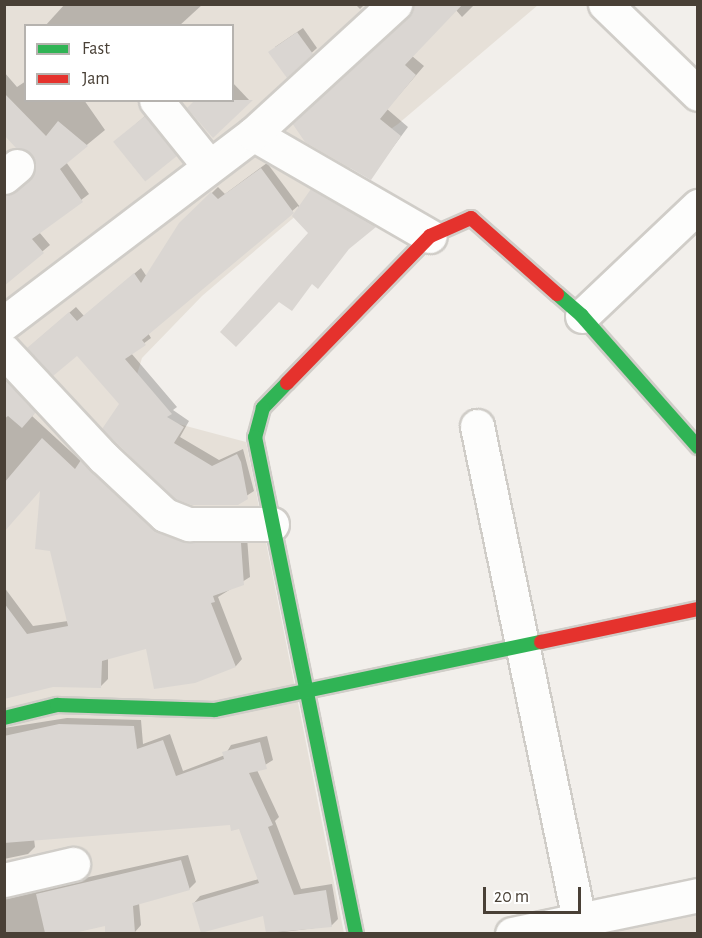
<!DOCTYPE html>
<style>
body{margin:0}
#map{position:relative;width:702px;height:938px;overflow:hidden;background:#f2efeb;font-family:"Alegreya Sans",sans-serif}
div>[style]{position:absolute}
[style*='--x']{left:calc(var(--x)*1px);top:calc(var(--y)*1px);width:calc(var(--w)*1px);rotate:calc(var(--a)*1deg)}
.residential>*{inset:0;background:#e6e0d8}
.shadow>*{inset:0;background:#0003}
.building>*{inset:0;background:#dad6d2;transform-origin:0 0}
.roads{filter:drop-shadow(2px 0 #d0cdc8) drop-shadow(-2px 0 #d0cdc8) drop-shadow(0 2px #d0cdc8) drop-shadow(0 -2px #d0cdc8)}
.street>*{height:33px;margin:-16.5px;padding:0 16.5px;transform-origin:16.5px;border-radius:16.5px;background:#fdfdfc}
.fast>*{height:14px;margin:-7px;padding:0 7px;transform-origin:7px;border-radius:7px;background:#30b455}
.jam>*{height:14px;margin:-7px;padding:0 7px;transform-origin:7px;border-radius:7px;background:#e5322d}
span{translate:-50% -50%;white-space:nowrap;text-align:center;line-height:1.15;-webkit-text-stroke:4.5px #fff;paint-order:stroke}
.frame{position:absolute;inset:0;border:6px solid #494036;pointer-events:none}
.legend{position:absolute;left:24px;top:24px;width:210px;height:78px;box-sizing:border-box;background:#fff;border:2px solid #b6b3af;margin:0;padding:8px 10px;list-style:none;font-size:18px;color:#494036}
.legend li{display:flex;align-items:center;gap:12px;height:30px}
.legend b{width:30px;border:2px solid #b6b3af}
.scale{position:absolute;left:483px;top:887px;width:98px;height:27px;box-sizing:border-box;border:3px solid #494036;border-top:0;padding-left:8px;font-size:18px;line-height:21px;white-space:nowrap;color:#494036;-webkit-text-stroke:4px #fff;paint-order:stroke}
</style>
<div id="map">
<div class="residential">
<i style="clip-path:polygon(evenodd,5px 5px,538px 5px,398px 124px,356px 153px,338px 196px,298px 214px,202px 296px,142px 358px,126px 410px,246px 442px,344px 933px,5px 934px,5px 5px,26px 26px,232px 26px,232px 100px,26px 100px,26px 26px)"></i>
<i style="clip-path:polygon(697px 895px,697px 933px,492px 933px)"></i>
</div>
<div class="shadow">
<i style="clip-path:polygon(65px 4px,203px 4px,179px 26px,45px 26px)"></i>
<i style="clip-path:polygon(355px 4px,365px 4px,360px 9px)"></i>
<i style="clip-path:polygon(414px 4px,475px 4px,462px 17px,456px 10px,412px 56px,424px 66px,387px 109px,408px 127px,370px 178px,306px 141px,409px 18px)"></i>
<i style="clip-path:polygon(303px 28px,317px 48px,287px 75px,275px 47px)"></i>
<i style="clip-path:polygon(4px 72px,17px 87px,26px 81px,26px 100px,84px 100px,105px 130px,66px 162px,89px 194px,39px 232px,50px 245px,4px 284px,13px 189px,34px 176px,50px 143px,4px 133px)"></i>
<i style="clip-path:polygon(232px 82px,250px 101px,232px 100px)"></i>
<i style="clip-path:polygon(155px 107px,185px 145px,176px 155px,126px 133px)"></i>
<i style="clip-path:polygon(267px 163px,300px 207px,317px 185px,379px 221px,352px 245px,310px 233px,298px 206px,148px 333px,151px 338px,131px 353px,177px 407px,173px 410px,189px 421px,180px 437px,219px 460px,243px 449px,254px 491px,237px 502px,121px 404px,77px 354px,35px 342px,76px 307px,84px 316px,141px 268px,147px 277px,180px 224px,218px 187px,225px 194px)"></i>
<i style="clip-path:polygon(4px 364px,41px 405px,32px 416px,82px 462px,88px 455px,159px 523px,247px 537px,250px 577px,218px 597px,242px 659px,236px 666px,193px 682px,147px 647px,108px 658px,108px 679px,101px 686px,53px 685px,4px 697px,4px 587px,33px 626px,68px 621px,42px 488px,4px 513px)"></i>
<i style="clip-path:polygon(67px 718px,141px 720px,143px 744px,170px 734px,183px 771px,225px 755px,231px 745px,267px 736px,273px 760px,257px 770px,279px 817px,275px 821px,301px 889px,332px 884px,338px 919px,331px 926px,267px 934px,264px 914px,194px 903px,200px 896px,259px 879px,240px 827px,231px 824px,34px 839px,35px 847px,28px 854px,4px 859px,4px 728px)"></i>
<i style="clip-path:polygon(188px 855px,196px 882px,189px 889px,139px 903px,141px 925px,135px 932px,107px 933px,106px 925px,67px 934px,4px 934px,4px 891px,44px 887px)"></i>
</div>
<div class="building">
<i style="clip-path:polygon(413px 4px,463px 4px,405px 65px,416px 75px,380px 119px,401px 136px,371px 180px,305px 142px,292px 123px,408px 18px)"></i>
<i style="clip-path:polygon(297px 32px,313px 54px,287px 78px,268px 52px)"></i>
<i style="clip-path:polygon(4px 93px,46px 136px,58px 121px,88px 146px,60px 169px,83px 202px,32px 239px,44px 253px,4px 286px,4px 195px,29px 180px,35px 163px,31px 153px,16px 148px,4px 135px)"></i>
<i style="clip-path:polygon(195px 100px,253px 100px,213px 138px,187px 108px)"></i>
<i style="left:145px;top:116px;width:51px;height:41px;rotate:51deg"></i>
<i style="clip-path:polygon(261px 168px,294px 213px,142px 340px,146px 345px,125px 359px,172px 414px,167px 417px,184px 427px,174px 443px,212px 466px,237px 454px,241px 462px,248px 499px,238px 505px,192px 505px,175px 499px,102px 429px,119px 404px,77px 356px,53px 376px,27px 348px,69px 312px,77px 321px,134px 273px,141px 283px,179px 223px,211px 192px,218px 199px)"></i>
<i style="clip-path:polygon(311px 189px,376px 227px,349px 249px,318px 289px,312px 284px,292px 311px,279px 302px,236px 347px,220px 332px,308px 233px,292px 216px)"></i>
<i style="clip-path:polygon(4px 379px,36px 412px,22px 428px,8px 416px,4px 419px)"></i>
<i style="clip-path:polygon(42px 438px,75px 469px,81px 460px,158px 532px,189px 543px,241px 543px,244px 585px,213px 596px,215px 602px,211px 603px,236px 667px,195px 683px,154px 689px,146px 649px,102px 661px,101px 688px,53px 687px,4px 699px,4px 603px,27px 634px,68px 626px,50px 551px,35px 549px,40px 491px,4px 532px,4px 483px)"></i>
<i style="clip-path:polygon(59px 724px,134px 726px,137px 749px,163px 740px,176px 776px,224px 759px,222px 752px,260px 742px,267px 769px,249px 773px,273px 825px,268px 827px,294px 895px,326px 890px,332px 927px,266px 933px,263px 916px,201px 933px,192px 903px,259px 883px,239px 829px,231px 831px,230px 825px,4px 843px,4px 736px)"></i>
<i style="clip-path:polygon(181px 860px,190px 890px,133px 906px,135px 933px,105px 933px,105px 926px,74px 933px,45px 933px,36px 894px)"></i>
</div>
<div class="roads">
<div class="street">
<i style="--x:605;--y:4;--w:129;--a:44.1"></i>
<i style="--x:156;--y:100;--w:85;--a:51.2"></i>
<i style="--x:253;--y:134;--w:204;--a:30"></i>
<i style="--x:4;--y:177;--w:17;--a:-40"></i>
<i style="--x:582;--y:316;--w:160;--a:-43.5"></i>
<i style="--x:4;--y:323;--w:313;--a:-37.2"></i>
<i style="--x:253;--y:134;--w:193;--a:-42.5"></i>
<i style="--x:4;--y:351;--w:145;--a:47"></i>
<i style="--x:103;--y:457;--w:85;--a:43.1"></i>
<i style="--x:165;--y:515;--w:26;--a:21"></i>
<i style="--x:189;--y:524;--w:83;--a:0"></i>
<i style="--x:477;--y:426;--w:504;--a:78.33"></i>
<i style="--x:4;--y:880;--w:71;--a:-13.1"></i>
<i style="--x:512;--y:934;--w:190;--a:-11.8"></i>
</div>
<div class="fast">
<i style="--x:557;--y:294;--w:33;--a:41"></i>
<i style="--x:582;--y:316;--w:175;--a:48.5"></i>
<i style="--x:287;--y:383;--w:35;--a:134"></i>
<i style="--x:263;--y:408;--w:30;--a:105"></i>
<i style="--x:255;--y:437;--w:507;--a:78.51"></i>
<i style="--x:4;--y:718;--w:55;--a:-13.8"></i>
<i style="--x:57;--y:705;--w:158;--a:1.8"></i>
<i style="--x:215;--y:710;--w:333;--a:-11.8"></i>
</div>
<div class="jam">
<i style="--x:287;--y:383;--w:205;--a:-45.8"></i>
<i style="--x:430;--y:236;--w:45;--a:-23.7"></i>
<i style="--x:471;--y:218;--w:115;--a:41.5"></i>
<i style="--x:541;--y:642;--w:160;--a:-11.9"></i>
</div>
</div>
<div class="frame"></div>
<ul class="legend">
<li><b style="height:8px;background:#30b455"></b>Fast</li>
<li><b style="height:8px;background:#e5322d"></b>Jam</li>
</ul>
<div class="scale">20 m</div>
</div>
